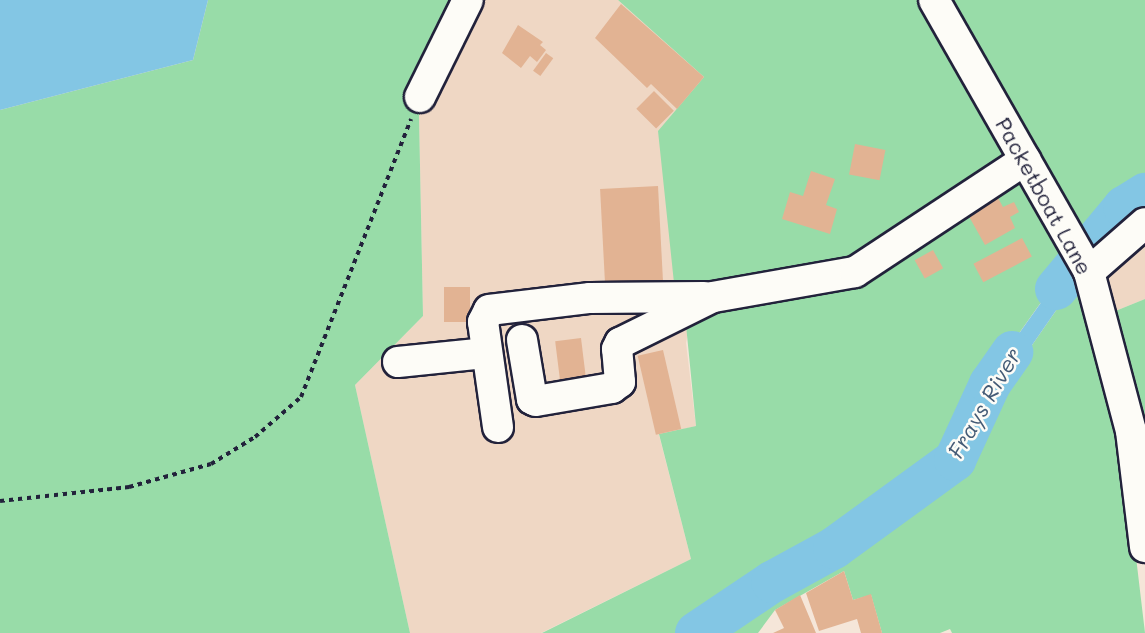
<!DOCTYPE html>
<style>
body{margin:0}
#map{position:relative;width:1145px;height:633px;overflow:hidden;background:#f5e6d9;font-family:Mali,sans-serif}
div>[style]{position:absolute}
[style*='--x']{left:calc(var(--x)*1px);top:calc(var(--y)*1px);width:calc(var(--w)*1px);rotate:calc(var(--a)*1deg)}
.built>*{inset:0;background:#efd7c4}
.green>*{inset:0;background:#98dca8}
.water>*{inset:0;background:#83c6e4}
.river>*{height:42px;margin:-21px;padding:0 21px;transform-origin:21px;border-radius:21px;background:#83c6e4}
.building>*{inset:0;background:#e2b393;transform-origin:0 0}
.path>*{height:4px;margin-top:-2px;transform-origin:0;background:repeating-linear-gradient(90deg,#22223b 0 4.5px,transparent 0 9px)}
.roads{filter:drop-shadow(2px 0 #22223b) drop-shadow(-2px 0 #22223b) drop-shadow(0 2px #22223b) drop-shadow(0 -2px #22223b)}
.minor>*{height:30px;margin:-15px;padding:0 15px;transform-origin:15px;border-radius:15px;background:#fdfcf7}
span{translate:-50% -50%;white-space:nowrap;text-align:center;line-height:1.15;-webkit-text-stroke:5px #fdfcf7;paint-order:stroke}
.street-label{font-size:21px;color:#22223b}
.water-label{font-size:22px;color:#445b76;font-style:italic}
</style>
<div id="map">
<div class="built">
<i style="clip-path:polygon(475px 0,618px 0,704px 77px,692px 312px,686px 343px,696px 426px,659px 435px,691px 559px,541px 633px,410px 633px,355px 385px,423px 316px,419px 115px)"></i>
<i style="clip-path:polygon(1145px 204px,1145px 299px,1108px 314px,1090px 259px,1133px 211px)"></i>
</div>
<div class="green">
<i style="clip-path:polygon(208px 0,475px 0,419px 115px,423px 316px,355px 385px,410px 633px,0 633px,0 110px,193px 60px)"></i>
<i style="clip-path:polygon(618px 0,927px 0,1076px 253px,983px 384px,982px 401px,977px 397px,980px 400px,956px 452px,833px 541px,765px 581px,688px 633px,542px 633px,691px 559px,659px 434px,696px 426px,686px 325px,710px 290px,674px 283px,658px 131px,704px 77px)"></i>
<i style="clip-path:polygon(944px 0,1145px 0,1145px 188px,1114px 208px,1083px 244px)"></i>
<i style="clip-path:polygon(1073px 286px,1083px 286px,1121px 430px,1145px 633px,952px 633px,950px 629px,940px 633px,882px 633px,871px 595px,853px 600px,844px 571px,775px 610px,758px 633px,712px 633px,842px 555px,959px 475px,954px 465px,984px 401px,1012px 374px)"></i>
<i style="clip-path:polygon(1145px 299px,1145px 498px,1108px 314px)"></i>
</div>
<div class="water">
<i style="clip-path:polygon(0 0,208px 0,193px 60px,0 110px)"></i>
<i style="clip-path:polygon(1072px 259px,1083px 286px,1073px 286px,1012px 374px,982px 401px,983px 384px)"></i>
</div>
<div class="river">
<i style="--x:1056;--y:289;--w:107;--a:-50.3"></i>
<i style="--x:1124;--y:207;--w:25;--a:-32"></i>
<i style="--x:696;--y:633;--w:92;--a:-33.9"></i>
<i style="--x:772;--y:582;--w:71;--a:-28.7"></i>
<i style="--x:834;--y:548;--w:150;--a:-36"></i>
<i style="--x:955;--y:460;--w:84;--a:-65.3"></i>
<i style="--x:990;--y:384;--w:39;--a:-55"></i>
</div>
<div class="building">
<i style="clip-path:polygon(621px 4px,704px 77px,677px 109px,651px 84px,647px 88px,595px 38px)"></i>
<i style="clip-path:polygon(518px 25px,543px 42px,540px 45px,546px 50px,537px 62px,530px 56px,521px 68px,502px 53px)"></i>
<i style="left:546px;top:53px;width:9px;height:22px;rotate:36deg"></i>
<i style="left:654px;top:91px;width:28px;height:25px;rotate:45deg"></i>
<i style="left:855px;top:144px;width:31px;height:31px;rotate:11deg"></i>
<i style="clip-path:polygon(811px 171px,835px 179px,826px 205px,837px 209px,830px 234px,782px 219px,790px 192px,803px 196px)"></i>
<i style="left:658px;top:186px;width:101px;height:58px;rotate:87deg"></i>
<i style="clip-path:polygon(997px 196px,1003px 207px,1014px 202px,1019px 212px,1010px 217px,1015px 228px,985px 245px,967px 213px)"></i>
<i style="left:1022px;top:238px;width:21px;height:55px;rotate:62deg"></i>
<i style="left:933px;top:250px;width:21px;height:21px;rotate:61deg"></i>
<i style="left:444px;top:287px;width:26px;height:35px"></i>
<i style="left:581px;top:338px;width:42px;height:26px;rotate:83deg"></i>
<i style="left:663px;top:350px;width:81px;height:26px;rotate:77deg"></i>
<i style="clip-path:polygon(844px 571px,853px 600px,871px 594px,882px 633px,861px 633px,857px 619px,819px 631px,806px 593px)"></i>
<i style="clip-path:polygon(800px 595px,816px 633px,773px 633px,784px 628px,775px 610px)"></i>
</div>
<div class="path">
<i style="--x:0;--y:501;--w:130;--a:-6.2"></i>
<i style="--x:129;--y:487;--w:85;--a:-15.7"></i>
<i style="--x:211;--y:464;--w:52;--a:-31.5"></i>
<i style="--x:255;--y:437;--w:61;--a:-41"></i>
<i style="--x:301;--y:397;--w:299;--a:-68.4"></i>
</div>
<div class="roads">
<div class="minor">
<i style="--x:934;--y:0;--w:313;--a:60.3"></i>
<i style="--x:1089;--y:272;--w:164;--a:75.2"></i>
<i style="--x:1131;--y:431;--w:117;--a:83.1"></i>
<i style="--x:420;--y:97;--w:108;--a:-63.7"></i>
<i style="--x:1089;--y:272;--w:74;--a:-41.2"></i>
<i style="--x:522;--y:340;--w:60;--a:80.4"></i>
<i style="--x:532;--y:399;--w:4;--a:27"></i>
<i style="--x:536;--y:401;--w:77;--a:-9.7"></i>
<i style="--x:612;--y:388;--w:10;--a:-37"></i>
<i style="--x:620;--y:382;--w:33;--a:-95"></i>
<i style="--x:617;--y:349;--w:7;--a:-63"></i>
<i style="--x:620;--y:343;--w:104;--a:-26.3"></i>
<i style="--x:713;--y:297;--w:144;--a:-10"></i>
<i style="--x:855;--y:272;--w:204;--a:-33.4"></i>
<i style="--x:398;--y:362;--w:87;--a:-5.9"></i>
<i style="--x:498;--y:427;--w:106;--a:-98.1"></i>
<i style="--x:483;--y:322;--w:13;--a:-63"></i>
<i style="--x:489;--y:310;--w:102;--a:-6.8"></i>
<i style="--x:590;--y:298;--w:114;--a:-0.5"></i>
</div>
</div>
<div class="street-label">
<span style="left:1044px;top:196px;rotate:61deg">Packetboat Lane</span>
</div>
<div class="water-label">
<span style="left:984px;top:403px;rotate:-60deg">Frays River</span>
</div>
</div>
